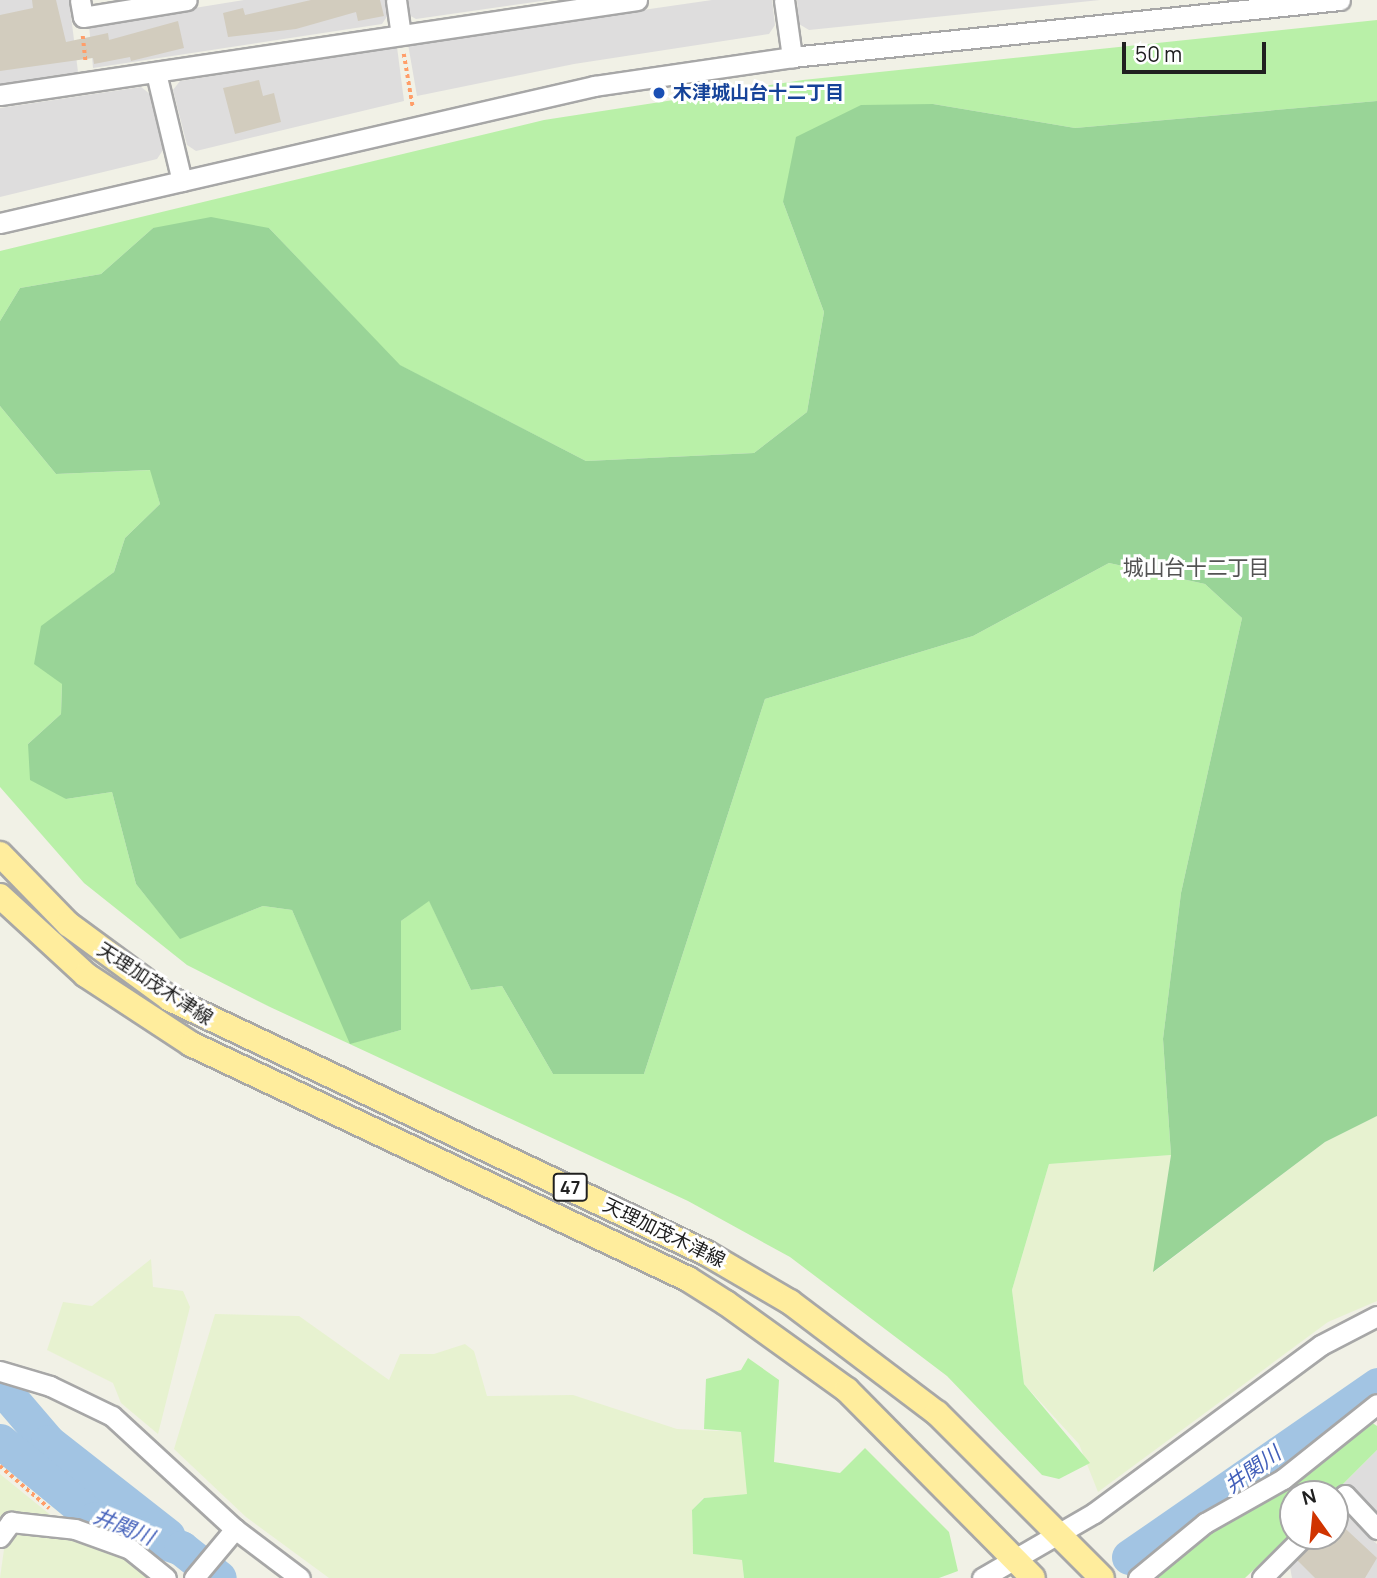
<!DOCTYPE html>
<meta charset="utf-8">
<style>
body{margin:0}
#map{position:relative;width:1377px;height:1578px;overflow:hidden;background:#f1f1e6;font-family:Manrope,"Noto Sans JP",sans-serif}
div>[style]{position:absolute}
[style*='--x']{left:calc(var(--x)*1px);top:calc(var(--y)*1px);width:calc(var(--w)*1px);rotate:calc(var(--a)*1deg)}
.residential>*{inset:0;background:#dedddd}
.farmland>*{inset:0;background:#e7f2d0}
.grass>*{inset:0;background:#b9f0a8}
.forest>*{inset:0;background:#99d497}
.river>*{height:35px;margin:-17.5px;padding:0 17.5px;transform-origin:17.5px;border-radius:17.5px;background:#a2c4e3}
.building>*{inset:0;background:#d2ccbe}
.path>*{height:3.5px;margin-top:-1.75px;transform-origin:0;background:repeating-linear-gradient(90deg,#ff9e69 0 3.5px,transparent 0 7px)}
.roads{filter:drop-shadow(2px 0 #a7a7a7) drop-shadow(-2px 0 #a7a7a7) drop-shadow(0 2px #a7a7a7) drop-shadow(0 -2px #a7a7a7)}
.minor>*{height:19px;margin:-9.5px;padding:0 9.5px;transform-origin:9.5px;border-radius:9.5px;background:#fff}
.major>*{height:24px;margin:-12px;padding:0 12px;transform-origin:12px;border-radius:12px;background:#ffed9d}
.dots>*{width:19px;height:19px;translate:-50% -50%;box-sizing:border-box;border:4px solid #fff;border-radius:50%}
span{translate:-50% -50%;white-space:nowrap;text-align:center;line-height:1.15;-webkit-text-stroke:6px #fff;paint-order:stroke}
.shield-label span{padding:2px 5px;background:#fff;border:2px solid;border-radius:5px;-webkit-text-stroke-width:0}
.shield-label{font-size:18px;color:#202020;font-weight:700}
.transit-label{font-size:19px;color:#164399;font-weight:700}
.left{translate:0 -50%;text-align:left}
.street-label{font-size:19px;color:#202020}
.neighbourhood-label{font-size:21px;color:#535353}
.water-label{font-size:21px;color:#4360ba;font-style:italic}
.north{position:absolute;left:1279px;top:1480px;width:70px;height:70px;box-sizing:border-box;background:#fff;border:2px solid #a6a6a6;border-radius:50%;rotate:345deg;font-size:19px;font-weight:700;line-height:28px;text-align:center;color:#202020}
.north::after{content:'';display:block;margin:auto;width:24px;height:32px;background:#d03400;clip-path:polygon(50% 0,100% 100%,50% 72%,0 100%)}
.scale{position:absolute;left:1122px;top:42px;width:144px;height:32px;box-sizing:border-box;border:4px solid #202020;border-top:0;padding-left:9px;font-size:21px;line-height:24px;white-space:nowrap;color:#202020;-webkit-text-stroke:5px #fff;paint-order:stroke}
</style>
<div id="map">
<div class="residential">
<i style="clip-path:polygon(0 0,69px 0,78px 72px,0 84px)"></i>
<i style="clip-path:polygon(244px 0,386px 0,388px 15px,382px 24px,93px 68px,89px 25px)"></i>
<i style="clip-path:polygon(405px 0,549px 0,416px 19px,407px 14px)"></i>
<i style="clip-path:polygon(712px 0,772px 0,775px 25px,769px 34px,574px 64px,417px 96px,408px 44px)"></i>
<i style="clip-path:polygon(797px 0,1100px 0,809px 30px,799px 24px)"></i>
<i style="clip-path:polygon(397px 47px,404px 101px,196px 151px,187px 145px,173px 90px,180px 81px)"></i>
<i style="clip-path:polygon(141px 87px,150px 94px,163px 150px,157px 159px,0 197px,0 108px)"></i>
<i style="clip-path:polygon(1377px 1450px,1377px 1518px,1343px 1484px)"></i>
<i style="clip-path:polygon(1338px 1515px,1347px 1515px,1377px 1544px,1377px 1578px,1292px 1578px,1289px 1562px,1316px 1536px,1335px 1536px)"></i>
</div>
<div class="farmland">
<i style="clip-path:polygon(1377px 1116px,1377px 1301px,1328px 1322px,1098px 1492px,1079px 1444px,1024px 1384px,1012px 1290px,1049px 1164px,1171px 1155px,1154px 1272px,1325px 1142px)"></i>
<i style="clip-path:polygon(151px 1259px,153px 1287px,183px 1291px,190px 1307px,158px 1434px,121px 1403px,113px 1383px,47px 1350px,63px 1302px,92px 1306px)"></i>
<i style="clip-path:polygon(215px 1314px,299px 1316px,389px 1380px,400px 1354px,434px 1354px,465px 1344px,474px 1351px,487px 1396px,573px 1395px,677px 1429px,741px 1432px,748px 1494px,703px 1498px,692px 1510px,693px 1554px,742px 1560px,744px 1578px,329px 1578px,246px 1517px,174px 1449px)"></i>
<i style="clip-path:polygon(0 1474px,53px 1517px,0 1525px)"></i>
<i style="clip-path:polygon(7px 1528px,70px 1535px,127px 1554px,157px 1578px,0 1578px)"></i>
</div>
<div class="grass">
<i style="clip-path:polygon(1377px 20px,1377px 101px,1075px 128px,933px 104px,783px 202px,824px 312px,807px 412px,754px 453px,586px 461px,399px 365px,269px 228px,153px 228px,101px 274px,20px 288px,0 321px,0 251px,544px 120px,803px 80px)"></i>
<i style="clip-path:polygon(0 406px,56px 474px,151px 470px,160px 504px,125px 538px,114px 572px,41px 627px,62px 684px,61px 714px,28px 744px,66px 799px,112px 792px,136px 884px,180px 938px,263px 906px,292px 910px,351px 1043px,401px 1030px,401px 921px,429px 900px,471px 990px,502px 986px,553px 1074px,644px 1074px,765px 699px,973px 636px,1109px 563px,1205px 584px,1242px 618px,1181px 893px,1163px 1039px,1171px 1155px,1049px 1164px,1012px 1290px,1024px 1384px,1090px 1463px,1059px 1479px,1042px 1475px,947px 1376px,790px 1257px,688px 1201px,270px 1007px,187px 965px,84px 883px,0 787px)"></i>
<i style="clip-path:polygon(748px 1358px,779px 1380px,774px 1462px,840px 1473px,865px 1448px,949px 1532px,958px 1571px,939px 1578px,744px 1578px,742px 1560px,693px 1554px,692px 1510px,704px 1498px,747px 1494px,741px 1432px,704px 1429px,706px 1379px,741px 1370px)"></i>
<i style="clip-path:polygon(1365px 1418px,1377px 1426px,1377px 1450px,1333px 1494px,1293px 1494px,1293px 1532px,1245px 1578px,1149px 1578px,1222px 1520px,1271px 1500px)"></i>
</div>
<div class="forest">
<i style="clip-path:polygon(1377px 101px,1377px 1116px,1325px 1142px,1153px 1272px,1171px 1155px,1163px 1039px,1181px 893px,1242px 618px,1205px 584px,1109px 563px,973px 636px,765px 699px,644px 1074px,553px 1074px,502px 986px,471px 990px,429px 901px,401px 921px,401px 1030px,350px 1044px,292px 910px,263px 906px,180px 939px,136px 884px,112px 792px,66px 799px,30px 780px,28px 744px,61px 714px,62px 684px,34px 664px,41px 626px,114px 572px,125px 538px,160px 504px,150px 470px,56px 474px,0 406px,0 321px,20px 288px,101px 274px,153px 228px,211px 217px,269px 228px,400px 365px,586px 461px,754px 453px,807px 412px,824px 312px,783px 202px,796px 137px,861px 105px,933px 104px,1075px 128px)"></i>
</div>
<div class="river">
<i style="--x:0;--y:1386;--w:74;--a:49.4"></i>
<i style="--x:48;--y:1442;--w:152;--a:38.1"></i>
<i style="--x:0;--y:1441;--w:123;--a:39.4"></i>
<i style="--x:95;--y:1519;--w:91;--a:18.6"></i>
<i style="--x:181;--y:1548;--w:48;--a:38.3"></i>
<i style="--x:1129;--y:1557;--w:302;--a:-34.7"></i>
</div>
<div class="building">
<i style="clip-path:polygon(32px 0,56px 0,66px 42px,108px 33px,109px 40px,178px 21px,184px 48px,131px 61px,130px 57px,94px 64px,93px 58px,0 71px,0 15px,33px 8px)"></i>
<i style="clip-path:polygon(311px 0,380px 0,384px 16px,358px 21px,356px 12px,296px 29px,228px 37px,223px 13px,243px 8px,245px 15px)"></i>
<i style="clip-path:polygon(259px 80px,263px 96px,274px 93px,281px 122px,235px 134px,223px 88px)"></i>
<i style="clip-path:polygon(1335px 1519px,1377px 1558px,1365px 1578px,1315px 1578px,1297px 1560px,1319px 1536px,1335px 1536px)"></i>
</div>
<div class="path">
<i style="--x:83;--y:36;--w:27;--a:84"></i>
<i style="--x:404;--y:54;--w:55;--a:80.5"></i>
<i style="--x:0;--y:1466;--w:65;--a:40.6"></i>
</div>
<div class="roads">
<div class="minor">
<i style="--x:80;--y:0;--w:17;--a:80"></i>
<i style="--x:83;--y:17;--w:105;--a:-9.3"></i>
<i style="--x:396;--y:0;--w:34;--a:82"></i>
<i style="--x:784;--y:0;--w:58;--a:82"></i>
<i style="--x:156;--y:73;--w:111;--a:76.5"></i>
<i style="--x:0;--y:95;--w:644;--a:-8.48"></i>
<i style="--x:0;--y:223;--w:610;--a:-12.99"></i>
<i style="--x:594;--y:86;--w:200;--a:-8.3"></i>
<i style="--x:792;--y:57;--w:551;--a:-5.94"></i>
<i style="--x:0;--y:1371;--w:52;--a:16.7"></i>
<i style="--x:50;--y:1386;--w:69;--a:25.8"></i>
<i style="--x:112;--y:1416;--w:167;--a:42.6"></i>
<i style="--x:235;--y:1529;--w:81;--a:37"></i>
<i style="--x:1335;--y:1505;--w:14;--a:-45"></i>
<i style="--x:1345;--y:1495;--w:47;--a:46.7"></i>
<i style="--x:0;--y:1537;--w:19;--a:-54"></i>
<i style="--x:11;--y:1522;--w:64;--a:6.2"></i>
<i style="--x:75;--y:1529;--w:59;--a:20"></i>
<i style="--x:130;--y:1549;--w:46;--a:38.9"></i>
<i style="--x:194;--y:1578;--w:64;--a:-50.1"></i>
<i style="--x:982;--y:1578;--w:129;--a:-30.1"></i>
<i style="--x:1094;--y:1513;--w:282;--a:-36.5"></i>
<i style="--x:1321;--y:1345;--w:63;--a:-27.4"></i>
<i style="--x:1138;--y:1578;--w:87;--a:-39.4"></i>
<i style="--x:1205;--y:1523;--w:90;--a:-29.4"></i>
<i style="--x:1283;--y:1479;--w:120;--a:-38.6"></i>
<i style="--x:1262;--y:1578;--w:59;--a:-45"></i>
</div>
<div class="major">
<i style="--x:0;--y:854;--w:98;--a:45.8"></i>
<i style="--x:68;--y:924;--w:127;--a:36.3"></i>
<i style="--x:170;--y:999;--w:593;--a:25.36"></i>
<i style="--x:706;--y:1253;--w:97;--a:30.3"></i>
<i style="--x:790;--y:1302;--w:184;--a:37.1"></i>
<i style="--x:937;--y:1413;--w:233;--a:45"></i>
<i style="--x:0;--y:896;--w:117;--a:42.6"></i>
<i style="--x:86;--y:975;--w:126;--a:33.3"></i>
<i style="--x:191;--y:1044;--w:550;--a:25.31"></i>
<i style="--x:688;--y:1279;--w:45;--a:32.3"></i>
<i style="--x:726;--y:1303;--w:149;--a:35.7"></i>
<i style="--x:847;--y:1390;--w:264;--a:45.3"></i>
</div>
</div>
<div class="dots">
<i style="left:659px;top:93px;background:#1a4fb4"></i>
</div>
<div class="shield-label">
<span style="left:570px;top:1187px">47</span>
</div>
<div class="transit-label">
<span class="left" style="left:673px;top:93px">木津城山台十二丁目</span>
</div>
<div class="street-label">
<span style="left:155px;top:984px;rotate:33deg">天理加茂木津線</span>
<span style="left:664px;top:1233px;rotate:26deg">天理加茂木津線</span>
</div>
<div class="neighbourhood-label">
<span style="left:1196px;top:567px">城山台十二丁目</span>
</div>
<div class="water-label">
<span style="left:1252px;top:1469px;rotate:-36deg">井関川</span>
<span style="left:124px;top:1526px;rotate:22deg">井関川</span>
</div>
<div class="north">N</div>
<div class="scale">50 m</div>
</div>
